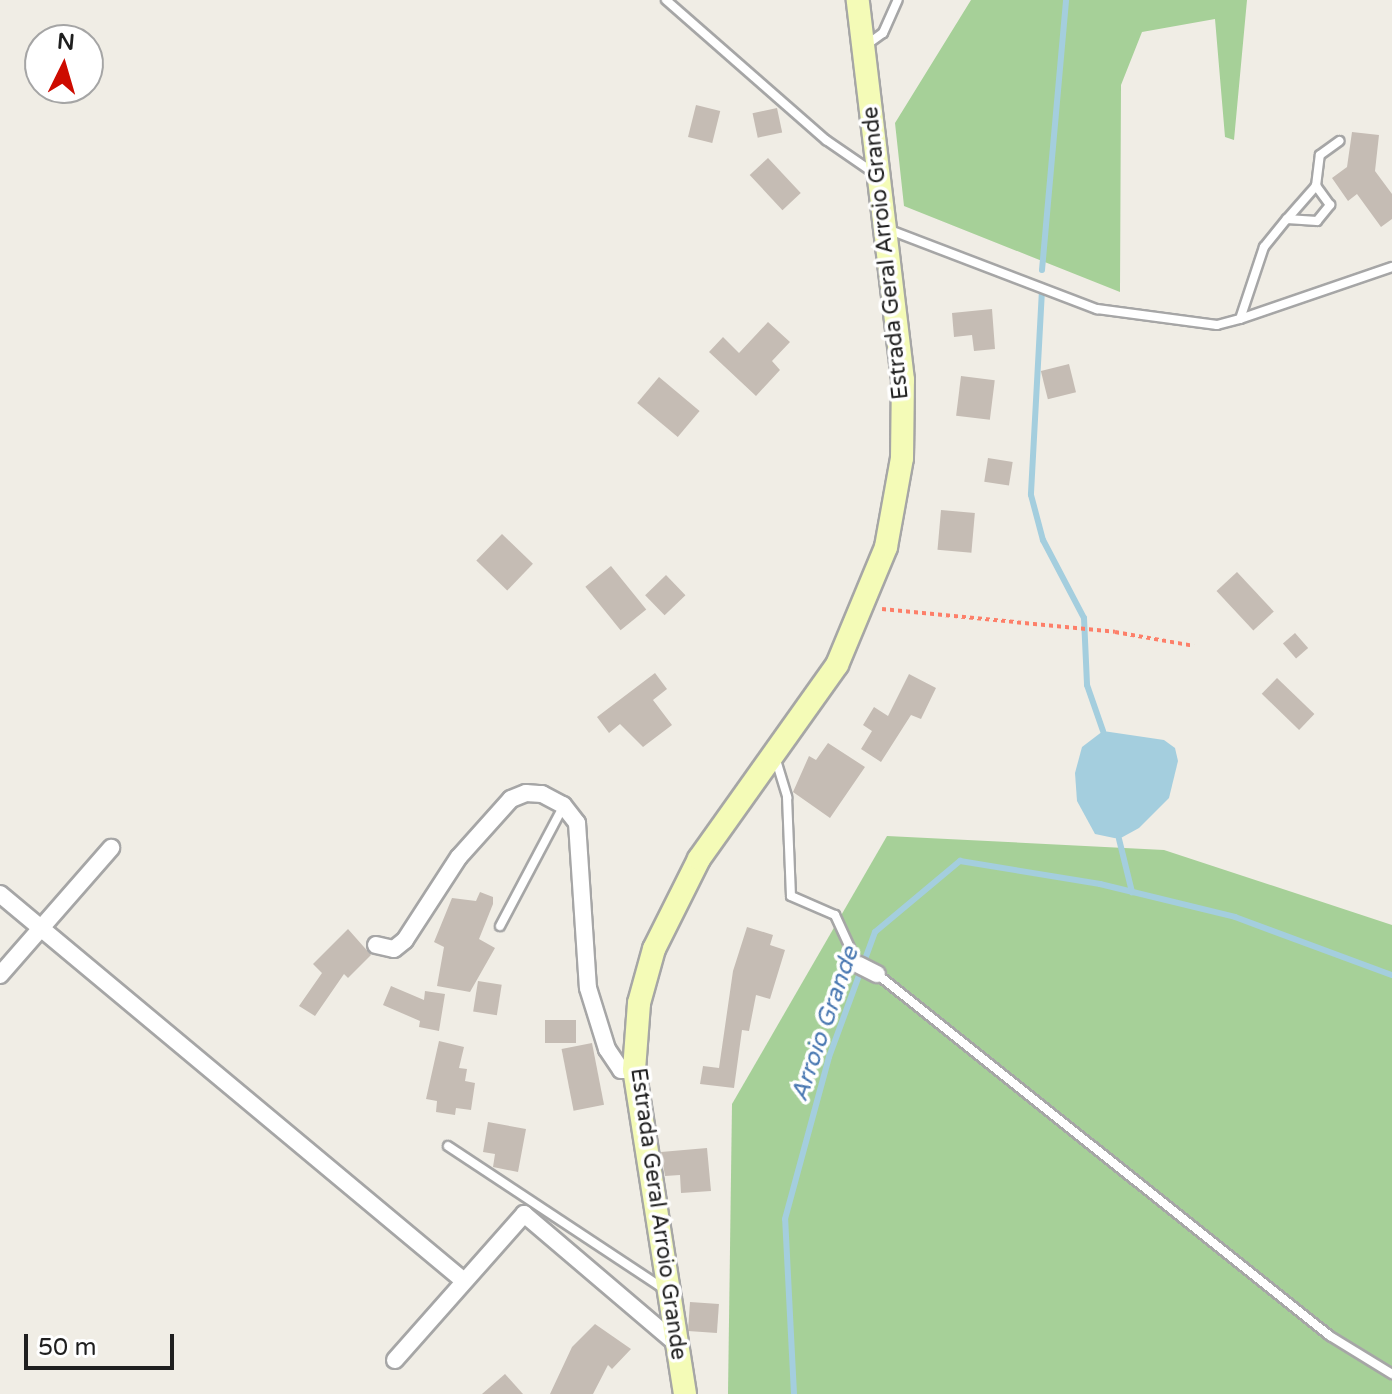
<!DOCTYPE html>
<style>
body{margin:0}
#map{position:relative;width:1392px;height:1394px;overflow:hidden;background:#f0ede5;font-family:"Varela Round",sans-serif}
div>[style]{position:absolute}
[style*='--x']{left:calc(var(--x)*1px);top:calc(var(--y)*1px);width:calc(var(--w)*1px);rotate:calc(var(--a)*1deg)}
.forest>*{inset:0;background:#a6d098}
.water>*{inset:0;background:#a4cede}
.stream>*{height:6px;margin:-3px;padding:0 3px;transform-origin:3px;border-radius:3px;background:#a4cede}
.building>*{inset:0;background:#c5bcb4;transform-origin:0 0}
.path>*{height:4px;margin-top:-2px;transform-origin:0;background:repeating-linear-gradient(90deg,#fd7f69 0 4px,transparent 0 8px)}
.roads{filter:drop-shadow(2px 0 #a6a6a6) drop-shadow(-2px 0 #a6a6a6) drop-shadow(0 2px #a6a6a6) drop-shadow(0 -2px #a6a6a6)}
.lane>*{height:8px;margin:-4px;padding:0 4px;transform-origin:4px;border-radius:4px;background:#fff}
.street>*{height:16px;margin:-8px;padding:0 8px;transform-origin:8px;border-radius:8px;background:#fff}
.secondary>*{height:22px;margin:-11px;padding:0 11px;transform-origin:11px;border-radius:11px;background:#f4fbb7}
span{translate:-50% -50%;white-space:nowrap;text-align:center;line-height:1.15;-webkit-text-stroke:7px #fff;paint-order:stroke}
.street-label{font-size:22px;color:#1f1f1f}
.water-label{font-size:24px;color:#4877b1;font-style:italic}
.north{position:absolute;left:24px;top:24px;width:80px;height:80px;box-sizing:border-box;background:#fff;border:2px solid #a5a5a5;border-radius:50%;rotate:5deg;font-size:22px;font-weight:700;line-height:32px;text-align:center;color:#1f1f1f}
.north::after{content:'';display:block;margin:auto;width:28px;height:36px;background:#cd0b00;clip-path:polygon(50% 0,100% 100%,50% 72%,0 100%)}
.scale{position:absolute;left:24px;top:1334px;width:150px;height:36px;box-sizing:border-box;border:4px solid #1f1f1f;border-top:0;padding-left:10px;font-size:24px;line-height:28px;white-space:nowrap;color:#1f1f1f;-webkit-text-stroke:6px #fff;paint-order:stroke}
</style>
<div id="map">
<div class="forest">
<i style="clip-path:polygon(971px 0,1247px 0,1234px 140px,1225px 137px,1215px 19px,1142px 32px,1121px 85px,1120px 292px,904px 206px,895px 123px)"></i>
<i style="clip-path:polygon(887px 836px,1164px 850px,1392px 925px,1392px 1394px,728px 1394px,732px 1104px)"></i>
</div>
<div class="water">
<i style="clip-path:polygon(1103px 731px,1164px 740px,1175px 748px,1178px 761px,1169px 798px,1139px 828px,1119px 839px,1095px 834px,1077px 801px,1075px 773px,1082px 747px)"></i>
</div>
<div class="stream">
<i style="--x:1042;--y:270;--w:271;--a:-84.9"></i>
<i style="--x:1042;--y:290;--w:205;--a:93.1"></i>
<i style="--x:1031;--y:495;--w:47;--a:75.1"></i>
<i style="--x:1043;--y:540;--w:88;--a:62.3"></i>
<i style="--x:1084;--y:618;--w:67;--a:87.4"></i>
<i style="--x:1087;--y:685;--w:49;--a:70.8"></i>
<i style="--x:1119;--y:839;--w:55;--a:76.2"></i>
<i style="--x:794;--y:1394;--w:175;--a:-92.9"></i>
<i style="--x:785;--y:1219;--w:168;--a:-74.8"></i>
<i style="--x:829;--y:1057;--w:133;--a:-69.8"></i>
<i style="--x:875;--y:932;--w:111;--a:-39.9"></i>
<i style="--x:960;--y:861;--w:142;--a:9.3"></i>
<i style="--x:1100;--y:884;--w:139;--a:13.7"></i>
<i style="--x:1235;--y:917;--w:167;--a:20.3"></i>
</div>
<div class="building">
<i style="left:696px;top:105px;width:25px;height:33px;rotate:14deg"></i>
<i style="left:777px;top:108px;width:25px;height:25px;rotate:78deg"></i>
<i style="clip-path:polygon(1352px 132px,1379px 135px,1375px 171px,1392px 194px,1392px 219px,1381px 227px,1357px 194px,1348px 201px,1332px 178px,1347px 167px)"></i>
<i style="left:768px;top:158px;width:48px;height:25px;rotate:47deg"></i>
<i style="clip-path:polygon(992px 309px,995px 349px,974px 351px,972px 335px,954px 337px,952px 313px)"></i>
<i style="clip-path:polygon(768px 322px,790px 342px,772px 361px,780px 370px,756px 396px,709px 352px,723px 337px,739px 353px)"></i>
<i style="left:1069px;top:364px;width:29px;height:29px;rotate:76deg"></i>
<i style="left:961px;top:376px;width:34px;height:40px;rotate:7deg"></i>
<i style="left:659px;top:377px;width:53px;height:34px;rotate:40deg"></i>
<i style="left:988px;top:458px;width:25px;height:24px;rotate:9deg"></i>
<i style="left:941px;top:510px;width:34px;height:40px;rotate:5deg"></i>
<i style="left:502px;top:534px;width:43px;height:37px;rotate:44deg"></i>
<i style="left:611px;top:566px;width:56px;height:33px;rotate:51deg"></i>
<i style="left:1237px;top:572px;width:54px;height:28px;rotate:47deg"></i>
<i style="left:666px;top:575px;width:28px;height:29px;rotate:46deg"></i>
<i style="left:1295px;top:633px;width:20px;height:16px;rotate:49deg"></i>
<i style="clip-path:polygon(655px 673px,667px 689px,653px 700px,672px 725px,643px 747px,620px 724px,609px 733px,597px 717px)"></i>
<i style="clip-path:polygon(909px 674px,936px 688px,921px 719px,911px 715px,881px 762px,861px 749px,872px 731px,863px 725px,874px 707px,888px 716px)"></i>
<i style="left:1277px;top:678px;width:52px;height:22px;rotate:44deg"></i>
<i style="clip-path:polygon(828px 743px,865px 767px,830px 818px,793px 792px,809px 756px,816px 760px)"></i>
<i style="clip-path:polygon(480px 892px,493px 897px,493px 904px,479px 939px,495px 948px,470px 992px,437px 986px,444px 947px,434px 942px,452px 898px,476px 901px)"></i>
<i style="clip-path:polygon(747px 927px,773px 935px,770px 945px,785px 950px,770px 999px,756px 995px,749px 1031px,742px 1030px,734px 1088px,700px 1084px,703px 1066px,719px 1068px,733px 971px)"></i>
<i style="clip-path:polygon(348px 929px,371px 955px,348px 978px,344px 974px,315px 1016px,299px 1006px,322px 973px,313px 964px)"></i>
<i style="left:478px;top:981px;width:24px;height:31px;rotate:9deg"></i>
<i style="clip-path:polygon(391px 986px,424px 1000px,425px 991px,445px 994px,439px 1031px,419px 1027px,420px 1021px,383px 1005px)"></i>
<i style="left:576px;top:1020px;width:23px;height:31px;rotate:90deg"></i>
<i style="clip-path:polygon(439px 1041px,464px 1047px,459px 1068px,467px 1069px,465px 1081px,475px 1083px,471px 1110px,456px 1108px,455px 1115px,436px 1112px,437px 1101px,426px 1099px)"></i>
<i style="left:592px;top:1043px;width:63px;height:31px;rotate:79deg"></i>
<i style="clip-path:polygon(488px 1122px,526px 1129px,518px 1172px,493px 1167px,495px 1154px,483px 1152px)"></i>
<i style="clip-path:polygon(707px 1148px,711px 1191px,681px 1193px,680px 1175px,665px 1176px,661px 1152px)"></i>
<i style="left:690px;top:1302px;width:29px;height:29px;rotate:4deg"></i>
<i style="clip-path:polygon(595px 1324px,631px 1349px,612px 1369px,608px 1365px,593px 1394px,550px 1394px,572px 1347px)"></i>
<i style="clip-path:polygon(505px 1374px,523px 1394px,482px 1394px)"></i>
</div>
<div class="path">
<i style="--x:882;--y:609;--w:234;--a:5.6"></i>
<i style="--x:1115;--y:632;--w:80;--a:10"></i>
</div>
<div class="roads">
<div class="lane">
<i style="--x:666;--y:0;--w:213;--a:41.2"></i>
<i style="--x:826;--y:140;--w:58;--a:34.5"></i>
<i style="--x:865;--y:46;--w:22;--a:-36"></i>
<i style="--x:883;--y:33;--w:36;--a:-66"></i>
<i style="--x:1287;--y:219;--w:44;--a:-48.7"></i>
<i style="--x:887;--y:229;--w:225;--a:20.9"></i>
<i style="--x:1097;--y:309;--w:121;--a:7.6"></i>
<i style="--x:1217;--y:325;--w:24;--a:-15"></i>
<i style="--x:1240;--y:319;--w:76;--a:-71.6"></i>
<i style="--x:1264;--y:247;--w:36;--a:-51"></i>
<i style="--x:1287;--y:219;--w:30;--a:4"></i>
<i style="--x:1317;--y:221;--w:21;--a:-51"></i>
<i style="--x:1330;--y:205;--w:24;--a:-126"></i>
<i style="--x:1316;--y:186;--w:31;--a:-83"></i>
<i style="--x:1320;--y:155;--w:24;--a:-36"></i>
<i style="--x:1240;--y:319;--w:161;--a:-18.9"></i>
<i style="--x:776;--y:760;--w:39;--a:73"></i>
<i style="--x:787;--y:797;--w:99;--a:87.7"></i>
<i style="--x:791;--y:896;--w:48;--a:23.4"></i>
<i style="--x:835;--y:915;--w:55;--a:65.3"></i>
<i style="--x:500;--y:926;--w:135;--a:-62.1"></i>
<i style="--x:877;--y:974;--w:580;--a:38.63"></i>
<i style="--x:1330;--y:1336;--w:73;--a:31.5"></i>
<i style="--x:448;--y:1146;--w:259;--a:33.5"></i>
</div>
<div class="street">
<i style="--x:0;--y:894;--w:604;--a:39.83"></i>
<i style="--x:376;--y:945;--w:18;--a:13"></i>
<i style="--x:394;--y:949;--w:14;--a:-39"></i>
<i style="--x:405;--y:940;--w:99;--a:-57"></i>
<i style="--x:459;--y:857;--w:78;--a:-48.1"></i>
<i style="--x:511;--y:799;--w:16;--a:-22"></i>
<i style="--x:526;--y:793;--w:16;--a:4"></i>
<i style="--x:542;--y:794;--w:24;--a:28"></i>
<i style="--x:563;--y:805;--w:23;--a:52"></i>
<i style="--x:577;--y:823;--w:165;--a:86.2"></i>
<i style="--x:588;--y:988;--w:64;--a:72.7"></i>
<i style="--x:607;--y:1049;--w:25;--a:56"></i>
<i style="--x:621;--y:1070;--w:13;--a:0"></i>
<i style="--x:859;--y:965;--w:20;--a:27"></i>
<i style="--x:0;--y:975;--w:169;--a:-48.8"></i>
<i style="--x:395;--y:1360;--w:195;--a:-48.5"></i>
<i style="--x:524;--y:1214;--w:201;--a:40.4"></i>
</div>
<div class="secondary">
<i style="--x:685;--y:1394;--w:328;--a:-98.9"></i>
<i style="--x:634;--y:1070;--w:67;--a:-85.7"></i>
<i style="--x:639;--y:1003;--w:56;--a:-74.5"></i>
<i style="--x:654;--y:949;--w:101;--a:-63.4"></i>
<i style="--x:699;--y:859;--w:238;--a:-54.6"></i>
<i style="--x:837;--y:665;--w:128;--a:-67.4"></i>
<i style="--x:886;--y:547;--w:90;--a:-79.8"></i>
<i style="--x:902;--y:458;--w:78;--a:-89.3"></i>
<i style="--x:903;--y:380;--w:383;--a:-96.8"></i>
</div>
</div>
<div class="street-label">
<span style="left:886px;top:253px;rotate:-96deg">Estrada Geral Arroio Grande</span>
<span style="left:658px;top:1214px;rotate:82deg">Estrada Geral Arroio Grande</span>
</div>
<div class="water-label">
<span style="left:825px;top:1024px;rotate:-71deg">Arroio Grande</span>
</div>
<div class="north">N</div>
<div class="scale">50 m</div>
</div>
